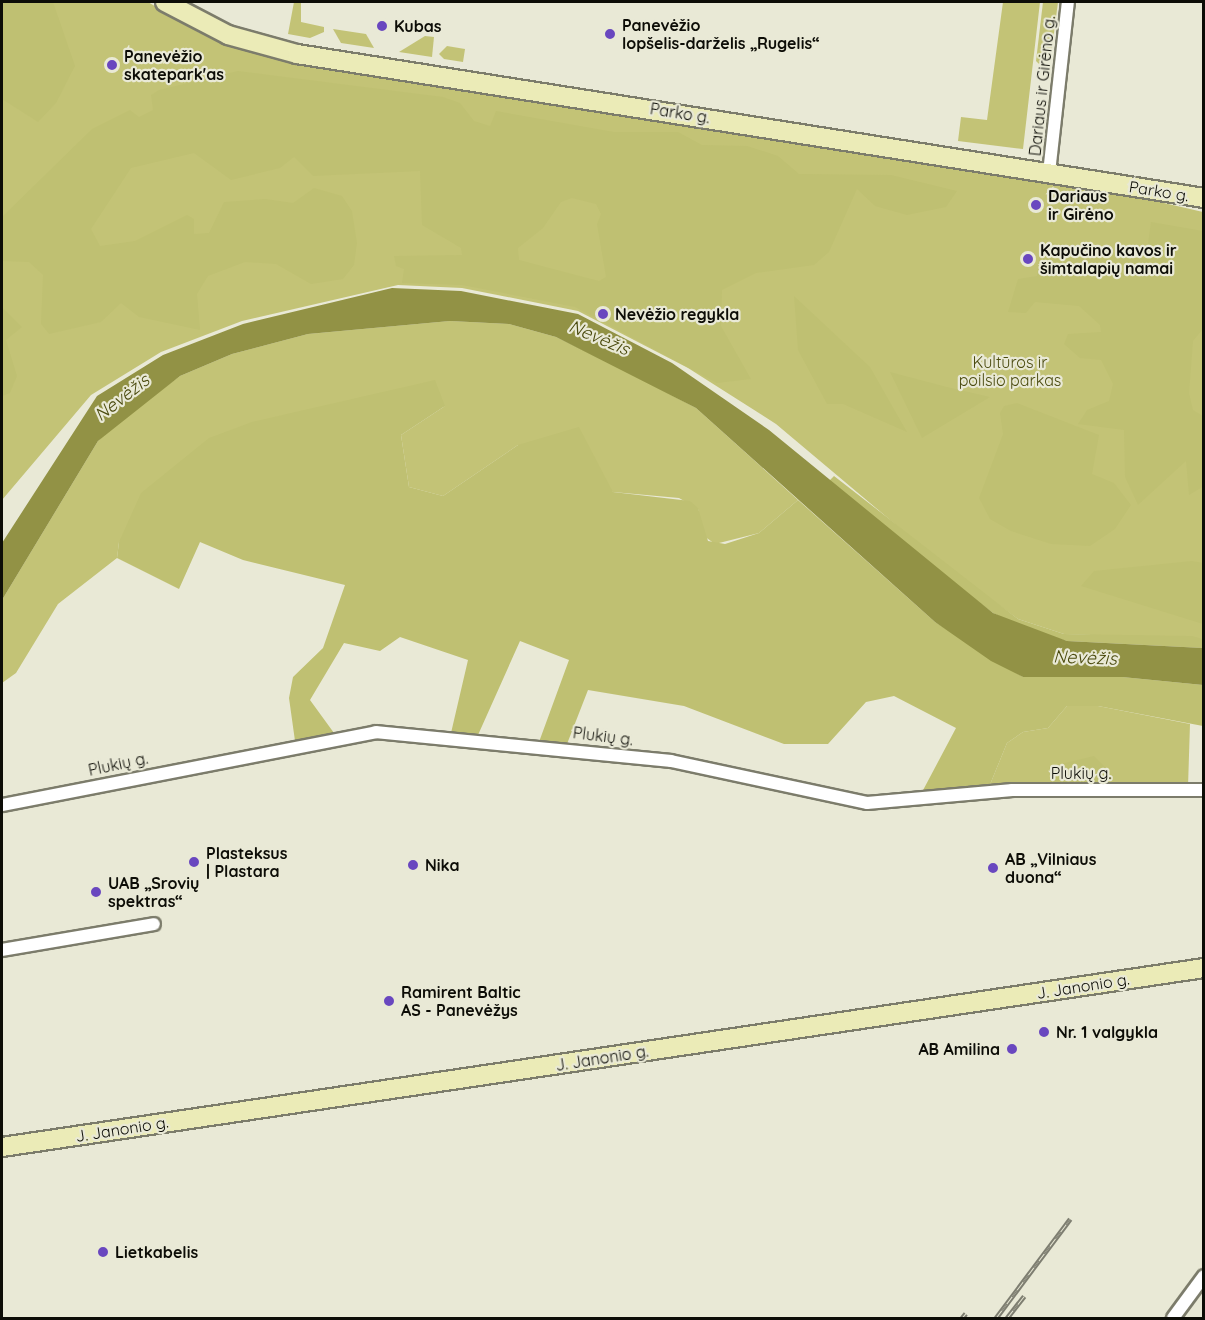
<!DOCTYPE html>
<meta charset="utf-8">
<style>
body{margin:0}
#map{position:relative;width:1205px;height:1320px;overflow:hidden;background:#e9e9d6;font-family:Quicksand,sans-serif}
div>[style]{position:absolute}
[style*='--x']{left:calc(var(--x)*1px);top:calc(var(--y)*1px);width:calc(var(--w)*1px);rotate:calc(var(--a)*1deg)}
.green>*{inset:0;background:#c3c376}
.forest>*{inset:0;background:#bfc072}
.water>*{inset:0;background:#929245}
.roads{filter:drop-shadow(2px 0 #7c7c6b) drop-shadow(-2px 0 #7c7c6b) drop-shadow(0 2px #7c7c6b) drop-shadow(0 -2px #7c7c6b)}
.minor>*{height:12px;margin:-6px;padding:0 6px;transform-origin:6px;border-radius:6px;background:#fff}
.secondary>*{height:18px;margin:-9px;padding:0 9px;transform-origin:9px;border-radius:9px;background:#ebebb7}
.rail>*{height:5px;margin-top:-2.5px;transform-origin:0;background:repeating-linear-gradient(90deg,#e9e9d6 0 9px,#7e7e71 0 18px);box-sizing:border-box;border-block:2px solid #7e7e71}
.dots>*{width:16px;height:16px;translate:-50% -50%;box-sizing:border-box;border:3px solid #e9e9d6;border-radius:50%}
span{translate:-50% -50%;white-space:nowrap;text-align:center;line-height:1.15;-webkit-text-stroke:4.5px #e9e9d6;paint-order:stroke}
.poi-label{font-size:16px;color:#0d0d07;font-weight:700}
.left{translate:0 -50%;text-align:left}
.right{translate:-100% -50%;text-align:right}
.street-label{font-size:16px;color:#0d0d07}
.park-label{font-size:16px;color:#4b4b0f}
.water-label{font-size:18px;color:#49490c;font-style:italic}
.frame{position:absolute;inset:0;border:3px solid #0d0d07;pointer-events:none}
</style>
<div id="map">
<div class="green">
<i style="clip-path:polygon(2px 2px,148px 2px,198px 32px,285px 61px,1125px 194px,1203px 212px,1203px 639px,1064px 634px,1018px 619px,939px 561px,776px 424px,688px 368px,578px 311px,462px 288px,398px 285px,242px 321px,161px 352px,91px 395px,2px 500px)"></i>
<i style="clip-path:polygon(294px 2px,301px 2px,301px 22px,324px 27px,324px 32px,310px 38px,288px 34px)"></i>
<i style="clip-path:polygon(1003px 2px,1040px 2px,1023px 149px,958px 141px,961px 117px,987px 120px)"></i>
<i style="clip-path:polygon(1043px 2px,1058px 2px,1051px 56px,1042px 67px,1036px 61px)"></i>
<i style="clip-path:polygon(333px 29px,366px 34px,374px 48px,341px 43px)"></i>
<i style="clip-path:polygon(425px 36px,434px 37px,432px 57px,399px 52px)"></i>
<i style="clip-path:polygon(447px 46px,465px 49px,463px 62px,444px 59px,439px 54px)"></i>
<i style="clip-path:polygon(450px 321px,509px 324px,556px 337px,628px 372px,696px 408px,798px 500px,759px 533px,715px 544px,704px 536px,698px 509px,679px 498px,613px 492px,518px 445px,443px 496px,409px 487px,401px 435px,445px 406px,119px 542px,117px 558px,58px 604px,16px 673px,2px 683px,2px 600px,98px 441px,118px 421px,180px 376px,232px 354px,308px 334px)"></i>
<i style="clip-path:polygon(1067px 706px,1098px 706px,1190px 724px,1188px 787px,989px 787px,1007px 743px,1023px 732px,1048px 728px)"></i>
</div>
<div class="forest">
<i style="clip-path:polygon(2px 2px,53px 2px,75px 66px,56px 103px,38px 122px,2px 99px)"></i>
<i style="clip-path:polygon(evenodd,238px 71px,443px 97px,460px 103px,474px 121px,490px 126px,496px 111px,614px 132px,678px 132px,702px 145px,747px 146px,778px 156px,799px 174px,891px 175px,957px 191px,946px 207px,907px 215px,875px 206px,857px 189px,829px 252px,814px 265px,756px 273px,722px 290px,721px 326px,751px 379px,717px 383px,575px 307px,462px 285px,402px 283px,404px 269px,396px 266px,394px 256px,462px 255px,461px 248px,422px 225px,420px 171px,313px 176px,294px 157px,280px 168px,231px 180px,194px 153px,131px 168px,91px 229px,100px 246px,135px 241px,187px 215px,194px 219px,194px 234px,209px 233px,224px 202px,265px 199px,293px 203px,314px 188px,342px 196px,352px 211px,357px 243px,354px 265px,343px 279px,311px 284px,276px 264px,245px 262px,208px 276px,197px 294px,200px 330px,139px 317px,121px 303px,101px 322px,49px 334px,41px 324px,43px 275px,29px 262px,2px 261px,2px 217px,92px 129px,130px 110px,139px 117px,153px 110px,151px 95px,159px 90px,238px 71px,572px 198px,596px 204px,601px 214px,597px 224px,606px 277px,599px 281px,519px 260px,518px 248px,543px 228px,561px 202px,572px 198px)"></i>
<i style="clip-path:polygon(1151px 222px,1203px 231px,1203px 329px,1193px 341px,1189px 393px,1193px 410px,1203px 416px,1204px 486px,1189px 495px,1186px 461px,1138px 505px,1125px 477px,1124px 430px,1078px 424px,1087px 410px,1109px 401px,1113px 384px,1101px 360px,1080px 358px,1064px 344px,1068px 334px,1101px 332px,1100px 325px,1079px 306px,1035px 302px,1026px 313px,1008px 312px,1018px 279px,1037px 276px,1041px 241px,1146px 258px)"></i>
<i style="clip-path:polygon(794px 296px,870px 367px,907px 432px,843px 404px,827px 404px,798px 350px)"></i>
<i style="clip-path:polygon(2px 307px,22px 327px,6px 340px,17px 376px,10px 393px,2px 396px)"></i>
<i style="clip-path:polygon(890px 372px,947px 387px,990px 397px,922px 438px)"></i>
<i style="clip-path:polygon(435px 380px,445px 406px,401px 435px,409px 487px,443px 496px,518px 445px,579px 427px,613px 492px,690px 501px,698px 508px,708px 541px,725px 544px,759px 533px,798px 500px,935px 622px,1023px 677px,1122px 677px,1203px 685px,1203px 726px,1098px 706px,1067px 706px,1048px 728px,1023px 732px,1007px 743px,989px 787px,921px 794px,956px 728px,894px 696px,866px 702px,828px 744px,784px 744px,684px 706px,588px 690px,567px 744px,539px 742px,569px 660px,520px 641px,478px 735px,451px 733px,468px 660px,400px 637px,380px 651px,344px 643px,310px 700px,334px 733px,295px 741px,289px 698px,293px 677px,323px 648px,345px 585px,243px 560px,200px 542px,179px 589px,117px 558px,119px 542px,141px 493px,209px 438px,252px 422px)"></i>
<i style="clip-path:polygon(1017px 403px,1099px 435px,1092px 474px,1114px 483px,1131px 505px,1115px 529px,1090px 546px,1051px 544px,1011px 531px,990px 519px,979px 498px,1003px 434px,1000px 413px,1004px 406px)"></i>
<i style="clip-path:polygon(834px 476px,1018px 619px,1064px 634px,1192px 636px,1203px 639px,1203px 648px,1067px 641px,1035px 633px,993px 613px,935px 569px,847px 498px,829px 481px)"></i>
<i style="clip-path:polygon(1192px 561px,1203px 563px,1203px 624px,1081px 586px,1094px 571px)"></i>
<i style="clip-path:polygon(1094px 756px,1106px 768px,1100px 787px,1051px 787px,1049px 767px)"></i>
</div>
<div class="water">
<i style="clip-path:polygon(392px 288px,461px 291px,578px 314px,672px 363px,769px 430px,993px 613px,1067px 641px,1203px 648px,1203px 685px,1122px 677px,1023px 677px,991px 661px,935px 622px,696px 408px,556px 337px,509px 324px,450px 321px,308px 334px,232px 354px,180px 376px,98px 441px,2px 600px,2px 543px,97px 396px,163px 355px,243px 324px)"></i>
</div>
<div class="roads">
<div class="minor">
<i style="--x:1049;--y:173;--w:172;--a:-83.7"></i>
<i style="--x:2;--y:805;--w:381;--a:-11"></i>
<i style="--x:376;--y:732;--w:296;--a:5.6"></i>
<i style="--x:671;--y:761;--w:200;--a:12.1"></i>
<i style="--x:867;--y:803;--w:146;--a:-5.1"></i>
<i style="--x:1012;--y:790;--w:192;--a:0"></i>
<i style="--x:2;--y:950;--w:154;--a:-9.7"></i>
<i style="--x:1173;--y:1318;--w:52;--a:-53.6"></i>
</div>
<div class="secondary">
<i style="--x:165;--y:2;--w:71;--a:27.6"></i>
<i style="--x:228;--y:35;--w:72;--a:15.4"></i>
<i style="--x:297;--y:54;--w:918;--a:9.02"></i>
<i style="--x:2;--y:1147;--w:1215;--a:-8.47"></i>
</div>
</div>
<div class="rail">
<i style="--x:962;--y:1318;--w:6;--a:-51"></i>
<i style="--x:996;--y:1318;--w:124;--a:-53.2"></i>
<i style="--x:1007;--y:1318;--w:28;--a:-52"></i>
</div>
<div class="dots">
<i style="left:382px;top:26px;background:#6947bf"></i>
<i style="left:610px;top:34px;background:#6947bf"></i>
<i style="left:112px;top:65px;background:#6947bf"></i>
<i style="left:1036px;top:205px;background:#6947bf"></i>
<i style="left:1028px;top:259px;background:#6947bf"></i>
<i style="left:603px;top:314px;background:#6947bf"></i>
<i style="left:194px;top:862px;background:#6947bf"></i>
<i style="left:413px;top:865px;background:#6947bf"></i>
<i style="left:993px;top:868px;background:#6947bf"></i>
<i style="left:96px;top:892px;background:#6947bf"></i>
<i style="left:389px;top:1001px;background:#6947bf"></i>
<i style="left:1044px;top:1032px;background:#6947bf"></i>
<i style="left:1012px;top:1049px;background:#6947bf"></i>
<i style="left:103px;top:1252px;background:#6947bf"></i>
</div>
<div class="poi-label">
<span class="left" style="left:622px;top:34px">Panevėžio<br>lopšelis-darželis „Rugelis“</span>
<span class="left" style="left:394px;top:26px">Kubas</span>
<span class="left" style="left:124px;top:65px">Panevėžio<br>skatepark'as</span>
<span class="left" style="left:1048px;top:205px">Dariaus<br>ir Girėno</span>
<span class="left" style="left:1040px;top:259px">Kapučino kavos ir<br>šimtalapių namai</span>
<span class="left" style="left:615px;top:314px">Nevėžio regykla</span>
<span class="left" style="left:206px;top:862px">Plasteksus<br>| Plastara</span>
<span class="left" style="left:1005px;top:868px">AB „Vilniaus<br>duona“</span>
<span class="left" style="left:425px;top:865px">Nika</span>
<span class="left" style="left:108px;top:892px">UAB „Srovių<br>spektras“</span>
<span class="left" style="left:401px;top:1001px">Ramirent Baltic<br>AS - Panevėžys</span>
<span class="left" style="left:1056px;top:1032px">Nr. 1 valgykla</span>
<span class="right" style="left:1000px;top:1049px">AB Amilina</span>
<span class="left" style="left:115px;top:1252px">Lietkabelis</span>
</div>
<div class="street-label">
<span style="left:1042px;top:86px;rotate:-84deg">Dariaus ir Girėno g.</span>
<span style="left:680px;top:113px;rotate:9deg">Parko g.</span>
<span style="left:1159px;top:191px;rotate:9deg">Parko g.</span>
<span style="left:603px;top:736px;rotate:7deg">Plukių g.</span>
<span style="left:118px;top:764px;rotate:-12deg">Plukių g.</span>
<span style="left:1081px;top:773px">Plukių g.</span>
<span style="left:1083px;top:986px;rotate:-9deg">J. Janonio g.</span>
<span style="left:602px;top:1058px;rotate:-9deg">J. Janonio g.</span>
<span style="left:122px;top:1129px;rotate:-9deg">J. Janonio g.</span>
</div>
<div class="park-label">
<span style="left:1010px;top:371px">Kultūros ir<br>poilsio parkas</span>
</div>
<div class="water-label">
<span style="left:599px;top:338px;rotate:23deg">Nevėžis</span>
<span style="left:122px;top:398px;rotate:-38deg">Nevėžis</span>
<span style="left:1085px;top:658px;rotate:2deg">Nevėžis</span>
</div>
<div class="frame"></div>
</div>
